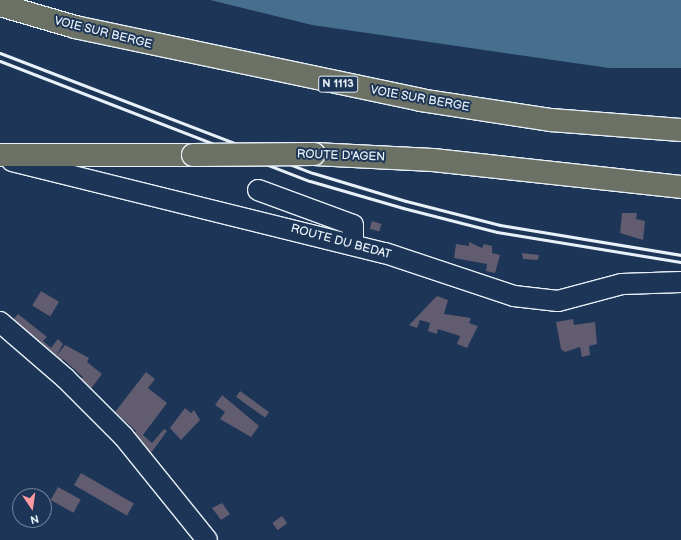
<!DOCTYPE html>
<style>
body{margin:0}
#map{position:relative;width:681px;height:540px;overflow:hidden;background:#1d3557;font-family:"Balsamiq Sans",sans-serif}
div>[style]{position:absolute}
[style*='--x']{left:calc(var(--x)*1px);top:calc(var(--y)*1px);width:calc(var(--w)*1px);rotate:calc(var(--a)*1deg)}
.water>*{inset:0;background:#456f8c}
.building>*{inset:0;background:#615c70;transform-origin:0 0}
.roads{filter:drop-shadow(1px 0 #e8f1f8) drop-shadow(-1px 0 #e8f1f8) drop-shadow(0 1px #e8f1f8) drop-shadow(0 -1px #e8f1f8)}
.minor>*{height:20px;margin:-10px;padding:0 10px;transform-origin:10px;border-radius:10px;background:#1d3557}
.major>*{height:22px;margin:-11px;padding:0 11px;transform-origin:11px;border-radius:11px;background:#6b7165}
.rail>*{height:3px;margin:-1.5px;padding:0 1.5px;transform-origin:1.5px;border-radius:1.5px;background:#e8f1f8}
.bridges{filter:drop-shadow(1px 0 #e8f1f8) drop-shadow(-1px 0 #e8f1f8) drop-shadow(0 1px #e8f1f8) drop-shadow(0 -1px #e8f1f8)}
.major-bridge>*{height:22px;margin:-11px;padding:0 11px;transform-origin:11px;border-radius:11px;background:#6b7165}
span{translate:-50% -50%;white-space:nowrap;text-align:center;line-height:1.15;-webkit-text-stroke:4px #1d3557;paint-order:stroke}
.shield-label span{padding:1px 3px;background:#1d3557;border:1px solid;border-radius:3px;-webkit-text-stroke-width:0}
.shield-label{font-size:11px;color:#e8f1f8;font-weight:700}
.street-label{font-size:12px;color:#e8f1f8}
.north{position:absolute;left:12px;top:488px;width:40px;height:40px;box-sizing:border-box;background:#1d3557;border:1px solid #6e8097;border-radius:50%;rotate:167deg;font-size:11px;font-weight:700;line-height:16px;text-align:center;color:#e8f1f8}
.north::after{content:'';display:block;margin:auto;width:14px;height:18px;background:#ff9aa2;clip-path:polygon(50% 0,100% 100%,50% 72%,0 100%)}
</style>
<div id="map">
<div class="water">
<i style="clip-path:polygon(210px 0,681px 0,681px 68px,609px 68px,312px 25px)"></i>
</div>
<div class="building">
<i style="clip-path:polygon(622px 213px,637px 213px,636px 219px,645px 221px,643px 240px,620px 233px)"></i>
<i style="left:372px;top:221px;width:10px;height:8px;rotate:17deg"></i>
<i style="clip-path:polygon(469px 242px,482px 248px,484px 244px,492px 246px,492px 253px,500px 255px,495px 273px,486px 271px,487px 264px,454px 258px,456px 244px,469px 246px)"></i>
<i style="clip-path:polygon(522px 253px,539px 255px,538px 260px,523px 259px)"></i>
<i style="left:41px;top:291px;width:21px;height:17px;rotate:31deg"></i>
<i style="clip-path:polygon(437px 296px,448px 300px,444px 314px,471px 318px,469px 323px,478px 326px,467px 348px,457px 344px,460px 336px,438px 329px,437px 334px,428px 331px,430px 323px,420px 320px,417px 328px,409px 325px)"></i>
<i style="clip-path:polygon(18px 314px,47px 337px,43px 341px,51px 348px,58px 339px,63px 344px,56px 356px,65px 345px,89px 358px,87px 362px,102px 374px,90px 390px,79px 381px,83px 377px,63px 359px,59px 364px,12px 321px)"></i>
<i style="clip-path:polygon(573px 319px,574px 325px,595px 322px,597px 344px,589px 346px,590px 355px,582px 357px,580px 347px,565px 352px,561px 349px,556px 322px)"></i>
<i style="clip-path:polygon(146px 372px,155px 379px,148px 388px,167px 403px,143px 435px,152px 443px,164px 429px,167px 431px,151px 453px,134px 435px,136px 431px,115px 412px)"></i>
<i style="left:240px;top:391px;width:36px;height:7px;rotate:36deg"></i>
<i style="clip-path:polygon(222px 395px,259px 426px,251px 437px,220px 419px,225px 412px,215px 405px)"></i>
<i style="clip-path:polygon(185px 408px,191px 413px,194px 410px,200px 420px,181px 440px,170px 428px)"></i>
<i style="left:81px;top:473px;width:61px;height:14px;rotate:30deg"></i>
<i style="left:58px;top:487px;width:26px;height:15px;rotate:29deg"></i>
<i style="clip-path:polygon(222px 503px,230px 514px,221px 520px,212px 508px)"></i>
<i style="left:282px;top:516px;width:9px;height:12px;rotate:54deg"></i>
</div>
<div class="roads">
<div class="minor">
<i style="--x:12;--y:161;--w:384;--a:13.9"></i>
<i style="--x:385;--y:253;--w:136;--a:18.4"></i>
<i style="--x:514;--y:296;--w:44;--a:6.5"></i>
<i style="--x:558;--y:301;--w:66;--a:-14.9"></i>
<i style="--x:622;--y:284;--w:59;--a:-1.9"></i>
<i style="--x:258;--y:190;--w:101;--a:20.2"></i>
<i style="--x:353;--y:225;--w:20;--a:90"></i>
<i style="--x:0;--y:322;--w:86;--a:40.7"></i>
<i style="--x:65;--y:378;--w:83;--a:45"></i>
<i style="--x:124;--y:437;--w:132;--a:51.1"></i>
</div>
<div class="major">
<i style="--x:0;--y:5;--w:78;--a:16.3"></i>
<i style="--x:75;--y:27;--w:353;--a:11.9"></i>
<i style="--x:420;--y:100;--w:133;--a:8.7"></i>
<i style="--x:551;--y:120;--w:130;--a:4.4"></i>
<i style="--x:314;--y:154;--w:119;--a:2.9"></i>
<i style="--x:433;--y:160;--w:249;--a:6.2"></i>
<i style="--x:0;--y:155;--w:193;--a:0"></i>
</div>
</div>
<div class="rail">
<i style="--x:0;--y:53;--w:335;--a:21"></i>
<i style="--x:313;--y:173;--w:97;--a:16.8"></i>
<i style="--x:406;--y:201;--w:97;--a:14.3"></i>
<i style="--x:500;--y:225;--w:183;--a:9.4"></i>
<i style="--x:0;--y:61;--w:332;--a:21.2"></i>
<i style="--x:310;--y:181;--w:97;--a:16.2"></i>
<i style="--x:403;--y:208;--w:97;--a:14.3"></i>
<i style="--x:497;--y:232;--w:186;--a:9.3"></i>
</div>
<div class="bridges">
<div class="major-bridge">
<i style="--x:193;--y:155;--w:121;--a:-0.5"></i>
</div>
</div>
<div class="shield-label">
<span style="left:338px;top:84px">N 1113</span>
</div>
<div class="street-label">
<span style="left:103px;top:33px;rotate:14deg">VOIE SUR BERGE</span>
<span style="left:420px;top:99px;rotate:10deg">VOIE SUR BERGE</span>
<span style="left:341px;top:156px;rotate:2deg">ROUTE D'AGEN</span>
<span style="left:341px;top:242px;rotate:15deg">ROUTE DU BEDAT</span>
</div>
<div class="north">N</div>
</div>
